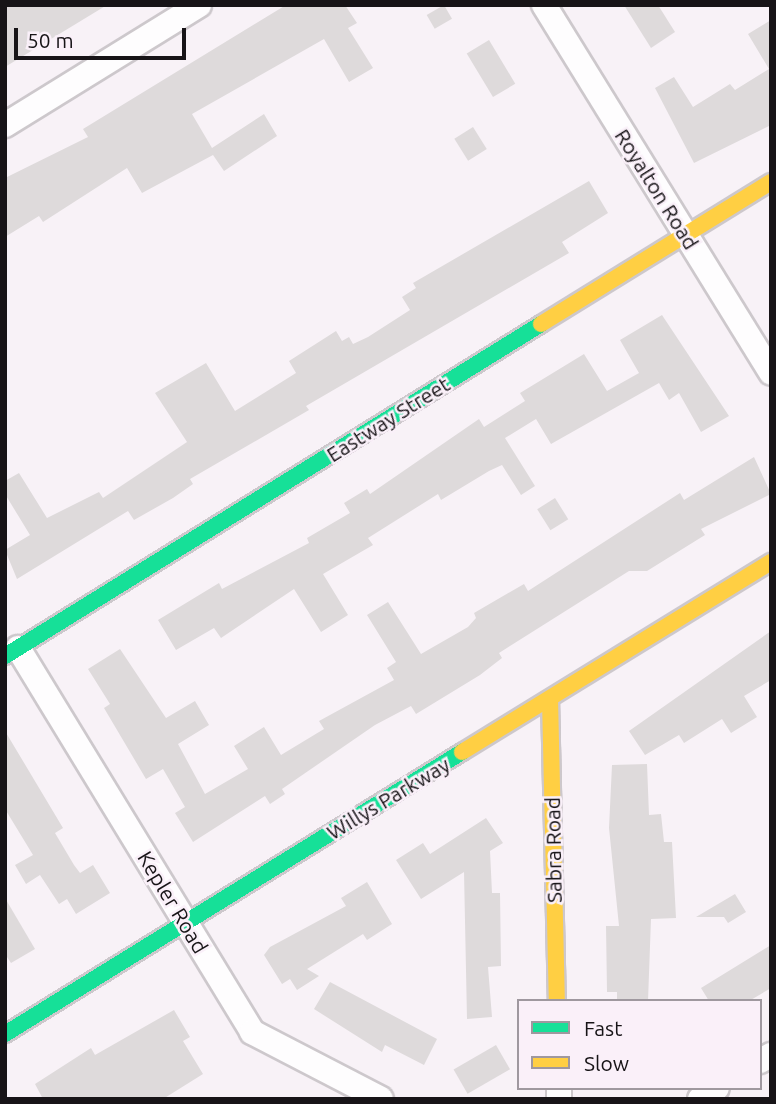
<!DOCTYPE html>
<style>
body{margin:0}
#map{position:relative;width:776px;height:1104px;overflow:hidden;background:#f8f2f7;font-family:Ubuntu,sans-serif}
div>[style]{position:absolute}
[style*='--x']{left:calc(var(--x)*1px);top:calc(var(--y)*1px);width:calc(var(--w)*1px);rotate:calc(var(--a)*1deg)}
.building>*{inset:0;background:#dedadb;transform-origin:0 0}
.roads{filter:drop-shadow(2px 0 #cdc8cc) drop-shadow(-2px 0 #cdc8cc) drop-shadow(0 2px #cdc8cc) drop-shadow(0 -2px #cdc8cc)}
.street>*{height:24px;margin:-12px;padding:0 12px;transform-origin:12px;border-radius:12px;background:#fefdfe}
.fast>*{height:16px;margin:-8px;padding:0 8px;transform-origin:8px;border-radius:8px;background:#16e098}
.slow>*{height:16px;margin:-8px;padding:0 8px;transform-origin:8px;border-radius:8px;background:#ffcf43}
span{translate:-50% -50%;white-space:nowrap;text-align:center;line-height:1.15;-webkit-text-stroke:5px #faf0f9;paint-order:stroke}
.street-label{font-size:21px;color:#171417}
.frame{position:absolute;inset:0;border:7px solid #171417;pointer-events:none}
.legend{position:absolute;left:517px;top:999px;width:245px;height:91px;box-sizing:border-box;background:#faf0f9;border:2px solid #9f989f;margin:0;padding:9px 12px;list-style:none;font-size:21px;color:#171417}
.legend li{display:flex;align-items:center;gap:14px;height:35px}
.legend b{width:35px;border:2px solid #9f989f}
.scale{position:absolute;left:14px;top:28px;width:172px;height:32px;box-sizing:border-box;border:4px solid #171417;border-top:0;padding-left:9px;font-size:21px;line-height:24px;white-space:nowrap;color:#171417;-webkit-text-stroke:5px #faf0f9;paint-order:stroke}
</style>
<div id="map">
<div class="building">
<i style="clip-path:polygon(5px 5px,107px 5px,5px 67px)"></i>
<i style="clip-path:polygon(286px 5px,345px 5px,357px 23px,348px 28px,373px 68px,349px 82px,324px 39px,192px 114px,212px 148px,264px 114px,277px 136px,224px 171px,213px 155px,142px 193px,127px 168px,43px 222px,39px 216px,5px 237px,5px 178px,88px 137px,83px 129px)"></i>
<i style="left:444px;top:5px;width:16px;height:20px;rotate:60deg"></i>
<i style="clip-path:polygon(624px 5px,658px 5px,675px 32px,651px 48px)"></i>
<i style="clip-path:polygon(771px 20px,771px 125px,694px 163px,655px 88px,674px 77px,693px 107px,730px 84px,735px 90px,769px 69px,748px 34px)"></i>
<i style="left:489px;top:40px;width:51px;height:26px;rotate:59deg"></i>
<i style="left:473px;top:127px;width:26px;height:22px;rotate:58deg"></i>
<i style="clip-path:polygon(589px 181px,608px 213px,562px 242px,569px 253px,306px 406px,309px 410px,190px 479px,193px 484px,173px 498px,134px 520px,128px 511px,17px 579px,5px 550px,30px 535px,5px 494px,5px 481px,19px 473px,47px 518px,99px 492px,103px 498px,187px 442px,155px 393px,206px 363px,235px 411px,296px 373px,289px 361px,336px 331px,342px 341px,349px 337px,353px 344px,368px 337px,410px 310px,402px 297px,416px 288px,413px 283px)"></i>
<i style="clip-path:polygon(662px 315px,729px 416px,701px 432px,679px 393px,669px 400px,659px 383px,551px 444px,536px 419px,505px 438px,535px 486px,521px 495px,502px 465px,489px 471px,441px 500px,438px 494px,368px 538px,373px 545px,323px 574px,348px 615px,321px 632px,294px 589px,221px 638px,214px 628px,176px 650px,158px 620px,219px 583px,222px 589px,309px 543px,307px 538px,350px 513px,344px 503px,367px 489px,370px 494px,479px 419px,484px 427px,525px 401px,520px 393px,584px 354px,607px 391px,639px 373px,620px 340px)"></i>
<i style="clip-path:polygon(754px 457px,771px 494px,701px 529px,705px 535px,647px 571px,629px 571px,499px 653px,502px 658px,480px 675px,416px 714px,411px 706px,375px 725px,282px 789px,285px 794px,270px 804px,265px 796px,193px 842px,175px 813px,185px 807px,163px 769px,146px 779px,104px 708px,110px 704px,88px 669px,120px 649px,166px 718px,195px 701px,209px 725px,178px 744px,205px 794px,248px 769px,234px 746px,264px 727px,281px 755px,324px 729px,319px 721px,394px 680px,387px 668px,396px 662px,367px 615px,388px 602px,421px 654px,468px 627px,476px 618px,474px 613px,524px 584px,528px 591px,680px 493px,684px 500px)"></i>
<i style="left:555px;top:498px;width:25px;height:21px;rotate:58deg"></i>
<i style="clip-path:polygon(771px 631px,771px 680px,744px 696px,757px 717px,731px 733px,722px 719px,684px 743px,679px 735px,645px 755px,629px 731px)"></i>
<i style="clip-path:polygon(5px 731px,63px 828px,55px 833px,74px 865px,80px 873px,93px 865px,110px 893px,76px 914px,67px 899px,59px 904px,40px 875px,26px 884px,15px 865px,33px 855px,5px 809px)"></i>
<i style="clip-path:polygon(647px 764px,649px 815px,661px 814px,664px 842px,672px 842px,676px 918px,651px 919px,648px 1001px,617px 1001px,617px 992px,607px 992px,606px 926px,619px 926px,609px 828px,612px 765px)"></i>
<i style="clip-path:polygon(486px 818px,503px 843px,490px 851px,492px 893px,500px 893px,501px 966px,488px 967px,492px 1017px,467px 1019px,464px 872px,421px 899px,396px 860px,423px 843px,430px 854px)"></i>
<i style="clip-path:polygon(367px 882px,392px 924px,367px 940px,363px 934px,307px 969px,319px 976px,297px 990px,290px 979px,282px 984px,264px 955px,270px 947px,346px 906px,341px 898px)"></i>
<i style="clip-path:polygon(735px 894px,746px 912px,728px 923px,724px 917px,696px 917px)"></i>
<i style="clip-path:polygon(5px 898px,35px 949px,11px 963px,5px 954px)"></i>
<i style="clip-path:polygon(771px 945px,771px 988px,749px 1001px,709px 1001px,701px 988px)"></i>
<i style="clip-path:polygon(330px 982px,437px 1039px,424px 1065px,385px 1045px,382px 1052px,314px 1009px)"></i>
<i style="clip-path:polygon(174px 1010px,190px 1037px,183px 1041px,203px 1074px,163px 1099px,43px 1099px,35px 1084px,91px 1048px,95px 1055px)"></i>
<i style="left:496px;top:1045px;width:28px;height:49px;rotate:60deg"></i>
</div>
<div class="roads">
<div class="street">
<i style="--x:544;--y:5;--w:432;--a:58.3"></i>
<i style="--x:5;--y:125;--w:228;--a:-31.7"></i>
<i style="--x:18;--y:648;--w:450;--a:58.6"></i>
<i style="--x:252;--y:1032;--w:145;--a:27.4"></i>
<i style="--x:760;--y:1061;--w:13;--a:-29"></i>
<i style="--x:559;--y:1088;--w:11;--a:90"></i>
<i style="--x:700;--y:1099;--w:20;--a:-33"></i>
</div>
<div class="fast">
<i style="--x:5;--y:656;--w:630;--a:-31.77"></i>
<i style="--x:5;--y:1034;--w:537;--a:-31.68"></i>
</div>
<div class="slow">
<i style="--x:541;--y:324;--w:270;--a:-31.7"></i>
<i style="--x:550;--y:699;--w:302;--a:88.7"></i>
<i style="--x:462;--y:752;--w:363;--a:-31.6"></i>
</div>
</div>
<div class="street-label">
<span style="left:657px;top:189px;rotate:58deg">Royalton Road</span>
<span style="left:388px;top:419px;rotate:-32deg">Eastway Street</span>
<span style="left:388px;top:798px;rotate:-31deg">Willys Parkway</span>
<span style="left:553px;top:850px;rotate:-91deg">Sabra Road</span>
<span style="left:173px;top:902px;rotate:59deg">Kepler Road</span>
</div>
<div class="frame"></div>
<ul class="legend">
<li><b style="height:9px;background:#16e098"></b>Fast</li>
<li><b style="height:9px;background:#ffcf43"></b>Slow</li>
</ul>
<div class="scale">50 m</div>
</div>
